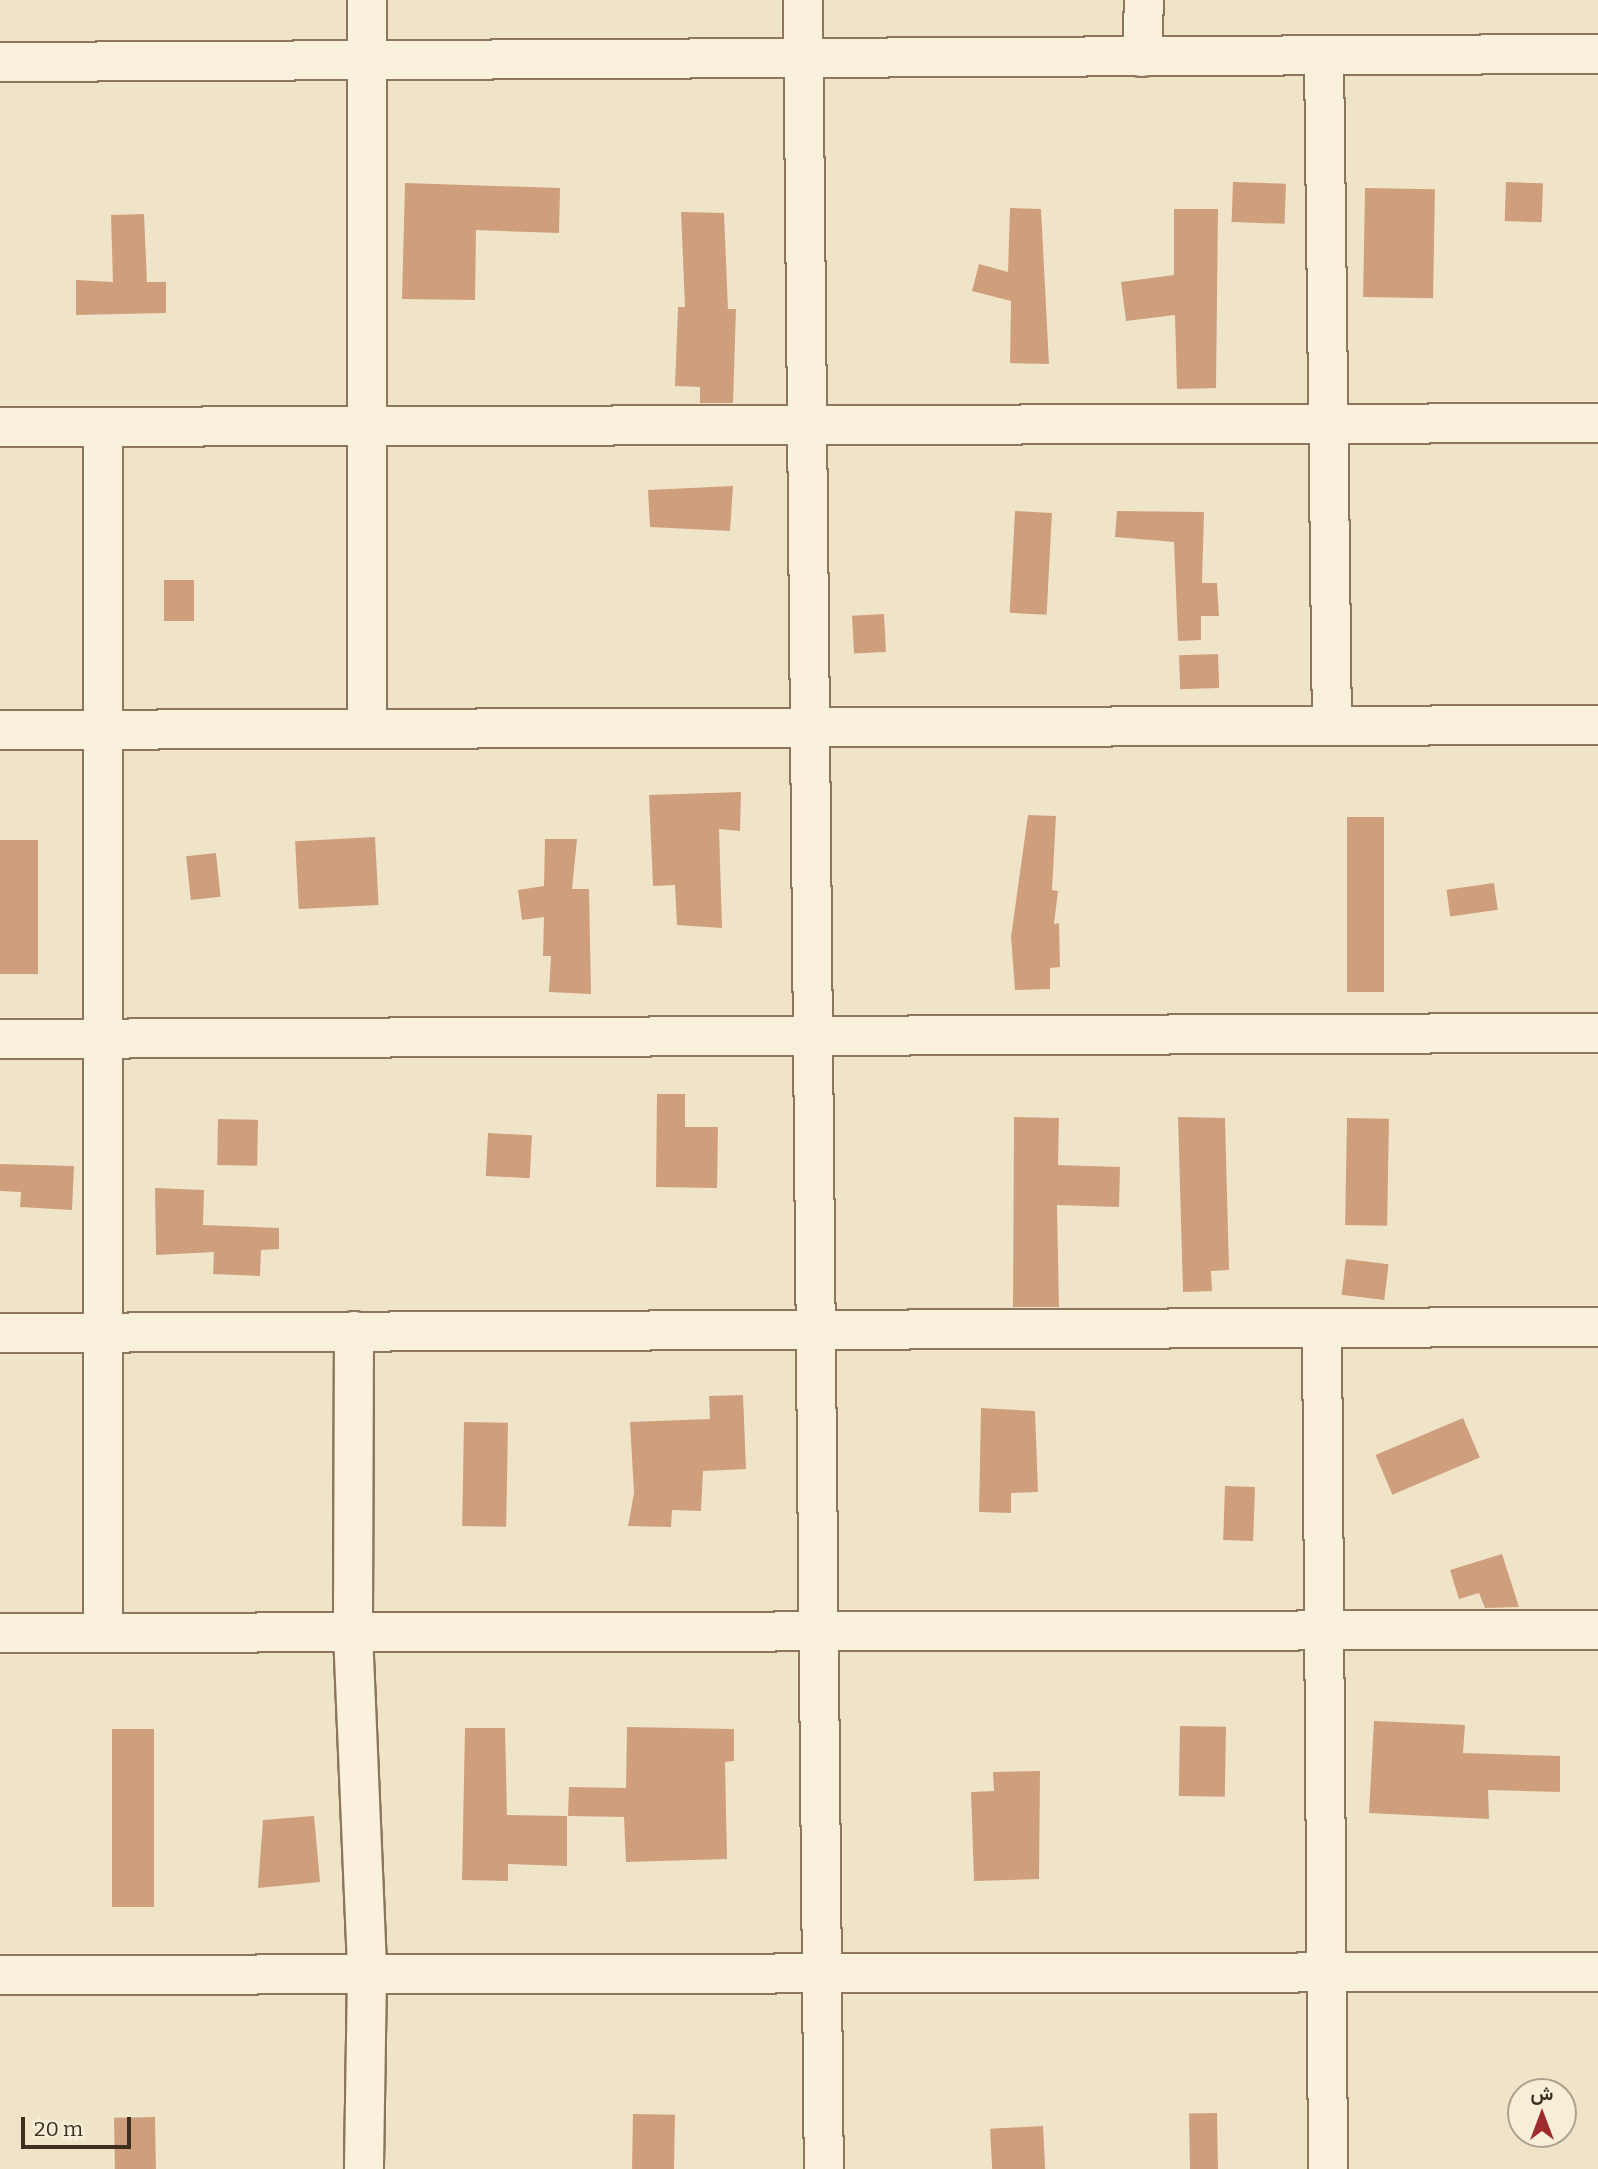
<!DOCTYPE html>
<meta charset="utf-8">
<style>
body{margin:0}
#map{position:relative;width:1598px;height:2169px;overflow:hidden;background:#f0e4c8;font-family:Bitter,Vazirmatn,serif}
div>[style]{position:absolute}
[style*='--x']{left:calc(var(--x)*1px);top:calc(var(--y)*1px);width:calc(var(--w)*1px);rotate:calc(var(--a)*1deg)}
.building>*{inset:0;background:#cf9f7d;transform-origin:0 0}
.roads{filter:drop-shadow(2px 0 #8d765c) drop-shadow(-2px 0 #8d765c) drop-shadow(0 2px #8d765c) drop-shadow(0 -2px #8d765c)}
.minor>*{height:38px;margin:-19px;padding:0 19px;transform-origin:19px;border-radius:19px;background:#faf1dc}
span{translate:-50% -50%;white-space:nowrap;text-align:center;line-height:1.15;-webkit-text-stroke:7px #f7eed8;paint-order:stroke}
.north{position:absolute;left:1507px;top:2078px;width:70px;height:70px;box-sizing:border-box;background:#f7eed8;border:2px solid #ada18e;border-radius:50%;rotate:0deg;font-size:19px;font-weight:700;line-height:28px;text-align:center;color:#3d2e20}
.north::after{content:'';display:block;margin:auto;width:24px;height:32px;background:#9e2a2b;clip-path:polygon(50% 0,100% 100%,50% 72%,0 100%)}
.scale{position:absolute;left:21px;top:2117px;width:110px;height:32px;box-sizing:border-box;border:4px solid #3d2e20;border-top:0;padding-left:9px;font-size:21px;line-height:24px;white-space:nowrap;color:#3d2e20;-webkit-text-stroke:5px #f7eed8;paint-order:stroke}
</style>
<div id="map">
<div class="building">
<i style="left:1233px;top:182px;width:53px;height:40px;rotate:2deg"></i>
<i style="left:1506px;top:182px;width:37px;height:39px;rotate:2deg"></i>
<i style="clip-path:polygon(405px 183px,560px 188px,559px 233px,476px 230px,475px 300px,402px 299px)"></i>
<i style="left:1365px;top:188px;width:70px;height:109px;rotate:1deg"></i>
<i style="clip-path:polygon(1010px 208px,1041px 209px,1049px 364px,1010px 363px,1011px 301px,972px 291px,979px 264px,1008px 272px)"></i>
<i style="clip-path:polygon(1174px 209px,1218px 209px,1216px 388px,1177px 389px,1175px 315px,1126px 321px,1121px 282px,1174px 275px)"></i>
<i style="clip-path:polygon(681px 212px,724px 213px,728px 309px,736px 309px,733px 403px,700px 403px,700px 387px,675px 386px,678px 307px,685px 307px)"></i>
<i style="clip-path:polygon(144px 214px,147px 282px,166px 282px,166px 313px,76px 315px,76px 280px,113px 282px,111px 215px)"></i>
<i style="clip-path:polygon(733px 486px,730px 531px,650px 527px,648px 490px)"></i>
<i style="left:1015px;top:511px;width:37px;height:102px;rotate:3deg"></i>
<i style="clip-path:polygon(1117px 511px,1204px 512px,1202px 583px,1217px 583px,1219px 616px,1201px 616px,1201px 640px,1178px 641px,1174px 542px,1115px 537px)"></i>
<i style="left:164px;top:580px;width:30px;height:41px"></i>
<i style="left:884px;top:614px;width:38px;height:32px;rotate:87deg"></i>
<i style="left:1218px;top:654px;width:34px;height:39px;rotate:88deg"></i>
<i style="clip-path:polygon(741px 792px,740px 831px,719px 829px,722px 928px,677px 925px,675px 885px,653px 886px,649px 795px)"></i>
<i style="clip-path:polygon(1028px 815px,1056px 816px,1052px 890px,1058px 891px,1054px 924px,1059px 923px,1060px 967px,1050px 968px,1050px 989px,1015px 990px,1011px 937px)"></i>
<i style="left:1347px;top:817px;width:37px;height:175px"></i>
<i style="left:375px;top:837px;width:68px;height:80px;rotate:87deg"></i>
<i style="clip-path:polygon(545px 839px,577px 839px,572px 889px,589px 889px,591px 994px,549px 992px,551px 956px,543px 956px,544px 917px,522px 920px,518px 890px,544px 886px)"></i>
<i style="left:0;top:840px;width:38px;height:134px"></i>
<i style="left:216px;top:853px;width:44px;height:30px;rotate:84deg"></i>
<i style="left:1494px;top:883px;width:27px;height:48px;rotate:82deg"></i>
<i style="clip-path:polygon(657px 1094px,685px 1094px,685px 1127px,718px 1127px,717px 1188px,656px 1187px)"></i>
<i style="clip-path:polygon(1014px 1117px,1059px 1118px,1058px 1165px,1120px 1167px,1119px 1207px,1057px 1205px,1059px 1307px,1013px 1307px)"></i>
<i style="clip-path:polygon(1178px 1117px,1225px 1118px,1229px 1270px,1211px 1271px,1212px 1291px,1183px 1292px)"></i>
<i style="left:1347px;top:1118px;width:42px;height:107px;rotate:1deg"></i>
<i style="left:218px;top:1119px;width:40px;height:46px;rotate:1deg"></i>
<i style="left:488px;top:1133px;width:44px;height:43px;rotate:3deg"></i>
<i style="clip-path:polygon(0 1164px,74px 1166px,72px 1210px,20px 1207px,21px 1192px,0 1191px)"></i>
<i style="clip-path:polygon(155px 1188px,204px 1190px,203px 1225px,279px 1228px,279px 1249px,261px 1250px,260px 1276px,213px 1274px,214px 1252px,156px 1255px)"></i>
<i style="left:1346px;top:1259px;width:43px;height:36px;rotate:7deg"></i>
<i style="clip-path:polygon(743px 1395px,746px 1469px,703px 1471px,701px 1511px,672px 1510px,671px 1527px,628px 1526px,634px 1493px,630px 1422px,710px 1419px,709px 1396px)"></i>
<i style="clip-path:polygon(981px 1408px,1035px 1411px,1038px 1492px,1011px 1493px,1011px 1513px,979px 1512px)"></i>
<i style="left:1463px;top:1418px;width:43px;height:95px;rotate:67deg"></i>
<i style="left:464px;top:1422px;width:44px;height:104px;rotate:1deg"></i>
<i style="left:1225px;top:1486px;width:30px;height:54px;rotate:2deg"></i>
<i style="clip-path:polygon(1502px 1554px,1519px 1607px,1485px 1608px,1479px 1593px,1459px 1599px,1450px 1570px)"></i>
<i style="clip-path:polygon(1374px 1721px,1465px 1725px,1463px 1753px,1560px 1756px,1560px 1792px,1488px 1790px,1489px 1819px,1369px 1813px)"></i>
<i style="left:1180px;top:1726px;width:46px;height:70px;rotate:1deg"></i>
<i style="clip-path:polygon(627px 1727px,734px 1729px,734px 1761px,725px 1762px,727px 1859px,626px 1862px,624px 1817px,568px 1816px,569px 1787px,626px 1788px)"></i>
<i style="clip-path:polygon(465px 1728px,505px 1728px,507px 1815px,567px 1816px,567px 1866px,508px 1864px,508px 1881px,462px 1880px)"></i>
<i style="left:154px;top:1729px;width:178px;height:42px;rotate:90deg"></i>
<i style="clip-path:polygon(1040px 1771px,1039px 1879px,974px 1881px,971px 1792px,994px 1791px,993px 1772px)"></i>
<i style="clip-path:polygon(314px 1816px,320px 1882px,258px 1888px,263px 1820px)"></i>
<i style="left:1217px;top:2113px;width:56px;height:28px;rotate:89deg"></i>
<i style="left:633px;top:2114px;width:42px;height:55px;rotate:1deg"></i>
<i style="left:155px;top:2117px;width:52px;height:41px;rotate:89deg"></i>
<i style="left:1043px;top:2126px;width:43px;height:53px;rotate:87deg"></i>
</div>
<div class="roads">
<div class="minor">
<i style="--x:367;--y:0;--w:729;--a:90"></i>
<i style="--x:803;--y:0;--w:2169;--a:89.45"></i>
<i style="--x:1324;--y:56;--w:670;--a:89.32"></i>
<i style="--x:1142;--y:57;--w:57;--a:-88"></i>
<i style="--x:0;--y:62;--w:1598;--a:-0.29"></i>
<i style="--x:0;--y:427;--w:1598;--a:-0.14"></i>
<i style="--x:103;--y:427;--w:1206;--a:90"></i>
<i style="--x:0;--y:730;--w:1598;--a:-0.18"></i>
<i style="--x:0;--y:1039;--w:1598;--a:-0.22"></i>
<i style="--x:1322;--y:1328;--w:841;--a:89.59"></i>
<i style="--x:354;--y:1331;--w:302;--a:90.2"></i>
<i style="--x:353;--y:1633;--w:341;--a:87.6"></i>
<i style="--x:367;--y:1974;--w:195;--a:90.9"></i>
<i style="--x:0;--y:1333;--w:1598;--a:-0.22"></i>
<i style="--x:0;--y:1633;--w:1598;--a:-0.11"></i>
<i style="--x:0;--y:1975;--w:1598;--a:-0.11"></i>
</div>
</div>
<div class="north">ش</div>
<div class="scale">20 m</div>
</div>
